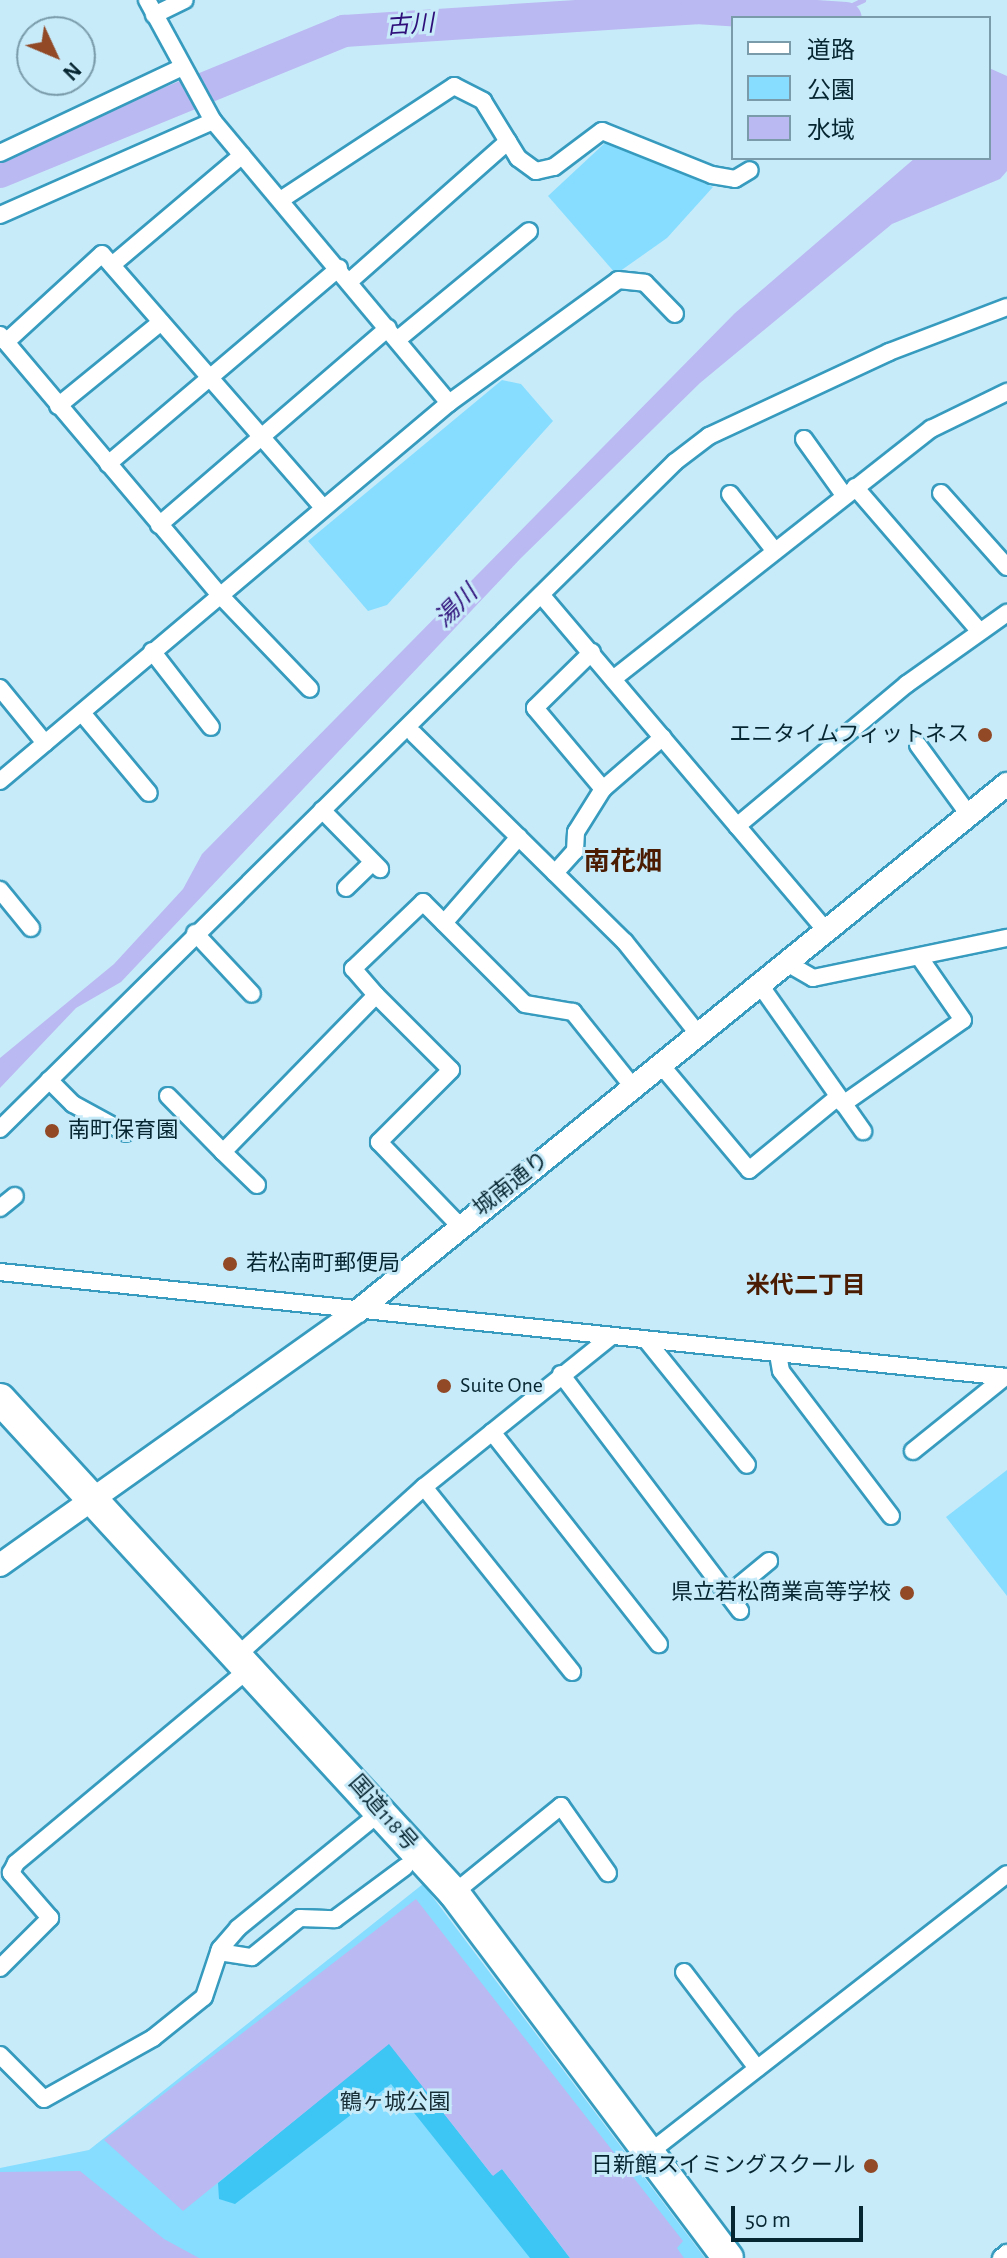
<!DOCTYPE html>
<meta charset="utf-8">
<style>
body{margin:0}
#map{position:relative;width:1007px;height:2258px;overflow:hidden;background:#c8ebfa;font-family:"Alegreya Sans","Noto Sans JP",sans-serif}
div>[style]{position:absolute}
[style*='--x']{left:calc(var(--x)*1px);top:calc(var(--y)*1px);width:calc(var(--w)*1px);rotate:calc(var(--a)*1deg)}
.green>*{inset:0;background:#86ddff}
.forest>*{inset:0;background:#3dc6f4}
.water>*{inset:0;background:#bab9f1}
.stream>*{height:5px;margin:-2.5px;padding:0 2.5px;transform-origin:2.5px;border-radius:2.5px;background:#bab9f1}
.river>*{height:32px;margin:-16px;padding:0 16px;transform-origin:16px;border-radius:16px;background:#bab9f1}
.roads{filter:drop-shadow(2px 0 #369bbe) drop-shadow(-2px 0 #369bbe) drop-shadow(0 2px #369bbe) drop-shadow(0 -2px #369bbe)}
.street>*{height:16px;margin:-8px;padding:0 8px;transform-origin:8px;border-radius:8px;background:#fff}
.secondary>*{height:22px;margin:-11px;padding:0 11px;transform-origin:11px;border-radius:11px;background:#fff}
.highway>*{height:30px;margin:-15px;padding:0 15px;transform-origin:15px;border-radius:15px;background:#fff}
.dots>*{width:22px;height:22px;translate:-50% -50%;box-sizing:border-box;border:4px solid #c8ebfa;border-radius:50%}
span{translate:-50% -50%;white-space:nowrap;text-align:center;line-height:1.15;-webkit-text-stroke:6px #c8ebfa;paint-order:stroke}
.poi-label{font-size:22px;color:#062631}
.right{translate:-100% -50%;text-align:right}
.left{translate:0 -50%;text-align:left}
.street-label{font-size:22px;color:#062631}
.park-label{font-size:22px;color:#182e37}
.water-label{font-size:24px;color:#2f107a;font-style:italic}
.neighbourhood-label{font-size:24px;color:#4b1c02;font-weight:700}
.quarter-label{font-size:26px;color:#4b1c02;font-weight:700}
.legend{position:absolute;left:731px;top:16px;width:260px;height:144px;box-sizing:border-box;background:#c8ebfa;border:2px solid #7a9caa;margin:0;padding:10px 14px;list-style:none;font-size:24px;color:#062631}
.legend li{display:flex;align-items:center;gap:16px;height:40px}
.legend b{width:40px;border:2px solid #7a9caa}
.north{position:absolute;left:16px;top:16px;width:80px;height:80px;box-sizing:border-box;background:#c8ebfa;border:2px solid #7a9caa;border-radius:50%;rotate:134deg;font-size:22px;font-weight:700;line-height:32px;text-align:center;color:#062631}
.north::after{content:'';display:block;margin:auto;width:28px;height:36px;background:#914926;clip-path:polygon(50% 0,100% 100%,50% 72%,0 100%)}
.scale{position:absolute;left:731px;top:2206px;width:132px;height:36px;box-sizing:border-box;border:4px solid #062631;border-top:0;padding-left:10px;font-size:24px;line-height:28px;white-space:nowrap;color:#062631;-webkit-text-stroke:6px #c8ebfa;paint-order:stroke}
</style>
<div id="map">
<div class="green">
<i style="clip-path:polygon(607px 141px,713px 187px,667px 238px,616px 274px,548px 196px)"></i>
<i style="clip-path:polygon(502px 380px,521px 384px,553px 421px,387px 605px,368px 611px,308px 541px)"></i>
<i style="clip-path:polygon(1007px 1470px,1007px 1596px,946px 1517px)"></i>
<i style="clip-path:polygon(423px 1884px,705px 2258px,0 2258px,0 2168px,89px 2150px)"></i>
</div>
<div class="forest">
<i style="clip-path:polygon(389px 2043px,492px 2175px,502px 2169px,570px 2258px,530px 2258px,391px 2084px,235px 2204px,219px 2199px,218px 2183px)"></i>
</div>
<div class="water">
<i style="clip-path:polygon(989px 68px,1007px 76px,1007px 171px,1000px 179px,892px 224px,700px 383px,521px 558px,121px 982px,76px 1008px,0 1088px,0 1058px,114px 964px,183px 889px,202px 854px,735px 313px,915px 158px,989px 158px)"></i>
<i style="clip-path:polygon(416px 1899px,683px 2241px,677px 2248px,684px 2258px,570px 2258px,502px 2169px,493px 2176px,389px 2044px,183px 2211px,104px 2140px)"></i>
<i style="clip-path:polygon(80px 2171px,164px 2239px,199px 2258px,0 2258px,0 2172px)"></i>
</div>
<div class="stream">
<i style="--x:835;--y:13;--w:31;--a:-25"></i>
</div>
<div class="river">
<i style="--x:0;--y:172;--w:372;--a:-22.3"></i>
<i style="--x:344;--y:31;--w:353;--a:-3.7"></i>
<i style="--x:696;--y:8;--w:150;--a:3.8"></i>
</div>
<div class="roads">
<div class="street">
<i style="--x:154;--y:15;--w:34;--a:-26"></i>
<i style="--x:0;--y:153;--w:200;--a:-25.2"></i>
<i style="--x:282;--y:199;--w:206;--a:-33.3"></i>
<i style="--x:454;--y:86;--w:33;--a:27"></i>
<i style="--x:483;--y:101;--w:67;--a:58.4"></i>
<i style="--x:518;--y:158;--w:22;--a:36"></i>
<i style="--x:536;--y:171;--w:18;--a:-13"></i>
<i style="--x:554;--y:167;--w:60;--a:-36.9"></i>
<i style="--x:602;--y:131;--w:118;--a:21.8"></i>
<i style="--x:712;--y:175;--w:23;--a:10"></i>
<i style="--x:735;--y:179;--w:17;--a:-31"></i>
<i style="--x:0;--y:215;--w:233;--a:-23.8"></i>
<i style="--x:112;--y:265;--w:170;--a:-40.2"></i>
<i style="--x:350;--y:281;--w:211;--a:-41.5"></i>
<i style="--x:0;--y:335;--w:336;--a:49.8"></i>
<i style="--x:217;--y:592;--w:134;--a:46.2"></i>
<i style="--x:397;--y:340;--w:171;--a:-39.5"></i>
<i style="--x:6;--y:342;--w:130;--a:-42.5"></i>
<i style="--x:102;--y:254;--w:333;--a:48.9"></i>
<i style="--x:449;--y:403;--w:209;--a:-36"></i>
<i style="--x:618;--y:280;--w:27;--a:6"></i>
<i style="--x:645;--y:283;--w:43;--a:45.9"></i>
<i style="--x:58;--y:406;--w:133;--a:-39.2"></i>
<i style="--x:804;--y:439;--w:69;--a:54.5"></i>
<i style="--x:108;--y:464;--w:303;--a:-40.3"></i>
<i style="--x:855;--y:487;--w:191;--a:49.2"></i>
<i style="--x:941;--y:493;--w:99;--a:48.3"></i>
<i style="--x:730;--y:494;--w:71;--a:51.8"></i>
<i style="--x:159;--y:525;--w:302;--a:-40.7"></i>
<i style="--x:543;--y:597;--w:438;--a:49.7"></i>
<i style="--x:152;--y:651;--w:96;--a:52.2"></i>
<i style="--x:592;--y:652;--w:80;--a:135.5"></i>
<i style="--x:535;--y:708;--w:106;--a:50"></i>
<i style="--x:613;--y:679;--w:405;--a:-38.2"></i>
<i style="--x:931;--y:429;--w:85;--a:-26"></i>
<i style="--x:0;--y:688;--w:71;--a:50.7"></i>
<i style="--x:82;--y:713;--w:104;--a:50.1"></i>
<i style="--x:414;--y:734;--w:296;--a:44.6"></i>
<i style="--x:625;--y:942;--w:119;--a:51.5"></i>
<i style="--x:918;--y:745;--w:87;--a:53.9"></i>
<i style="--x:0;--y:781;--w:587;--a:-40.09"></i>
<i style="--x:449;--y:403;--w:368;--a:-129.9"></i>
<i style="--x:213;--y:121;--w:138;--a:-118.6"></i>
<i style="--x:322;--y:810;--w:83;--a:45.5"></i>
<i style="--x:737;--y:826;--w:222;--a:-39.9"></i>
<i style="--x:907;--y:684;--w:123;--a:-35.4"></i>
<i style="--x:555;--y:873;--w:30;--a:-48"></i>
<i style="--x:575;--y:851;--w:19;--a:-87"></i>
<i style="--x:576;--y:832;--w:51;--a:-57.9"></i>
<i style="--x:603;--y:789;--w:79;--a:-40.9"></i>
<i style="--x:346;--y:888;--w:37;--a:-44"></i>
<i style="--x:0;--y:890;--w:49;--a:50.8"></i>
<i style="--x:444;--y:923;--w:114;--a:-48.9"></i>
<i style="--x:195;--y:933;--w:83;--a:46.9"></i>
<i style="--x:787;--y:963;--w:30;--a:30"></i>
<i style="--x:813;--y:978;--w:198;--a:-11.7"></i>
<i style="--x:760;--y:985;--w:179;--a:54.8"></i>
<i style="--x:376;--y:995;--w:106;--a:45"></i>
<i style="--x:451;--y:1070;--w:102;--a:135"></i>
<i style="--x:379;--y:1142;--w:115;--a:46.1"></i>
<i style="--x:661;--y:1065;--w:137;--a:50"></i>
<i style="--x:749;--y:1170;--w:115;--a:-39.4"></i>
<i style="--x:49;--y:1080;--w:34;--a:45"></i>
<i style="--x:73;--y:1104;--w:60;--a:28.7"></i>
<i style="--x:168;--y:1096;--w:78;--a:45.5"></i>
<i style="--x:843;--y:1104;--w:146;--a:-35"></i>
<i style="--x:963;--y:1020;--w:75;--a:-124.7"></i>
<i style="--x:0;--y:1129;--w:949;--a:-44.66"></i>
<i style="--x:675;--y:462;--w:43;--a:-37.4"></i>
<i style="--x:709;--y:436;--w:199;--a:-25"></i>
<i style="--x:889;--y:352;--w:126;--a:-20.9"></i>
<i style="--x:257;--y:1185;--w:47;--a:-135.9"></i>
<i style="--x:223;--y:1152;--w:219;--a:-45.7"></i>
<i style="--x:376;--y:995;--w:35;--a:-131"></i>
<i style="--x:353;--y:969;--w:97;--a:-43.7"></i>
<i style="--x:423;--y:902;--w:144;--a:45"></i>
<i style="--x:525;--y:1004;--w:49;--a:9.5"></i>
<i style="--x:573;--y:1012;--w:96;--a:51.3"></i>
<i style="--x:0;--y:1208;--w:19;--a:-39"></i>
<i style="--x:0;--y:1272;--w:1012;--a:5.95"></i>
<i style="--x:647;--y:1341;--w:159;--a:51.1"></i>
<i style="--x:778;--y:1354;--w:17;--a:80"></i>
<i style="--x:781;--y:1371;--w:182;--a:52.8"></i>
<i style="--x:561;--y:1374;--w:297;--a:52.9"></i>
<i style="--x:492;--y:1432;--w:270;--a:51.8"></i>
<i style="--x:913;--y:1451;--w:118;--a:-38.8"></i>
<i style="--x:424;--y:1487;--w:237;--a:51.3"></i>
<i style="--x:729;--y:1594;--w:52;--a:-39.5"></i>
<i style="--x:239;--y:1654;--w:249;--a:-42.1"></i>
<i style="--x:424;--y:1487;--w:238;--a:-38.8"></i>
<i style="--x:454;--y:1893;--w:138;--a:-39.1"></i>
<i style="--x:561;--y:1806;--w:82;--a:55"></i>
<i style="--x:219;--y:1952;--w:33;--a:9"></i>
<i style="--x:252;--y:1957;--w:62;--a:-39.1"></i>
<i style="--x:300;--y:1918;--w:35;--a:2"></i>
<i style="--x:335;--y:1919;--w:87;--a:-36.6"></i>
<i style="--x:0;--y:1968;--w:71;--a:-45"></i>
<i style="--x:50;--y:1918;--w:60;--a:-130.9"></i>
<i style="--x:11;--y:1873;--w:11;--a:-63"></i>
<i style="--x:16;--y:1863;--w:306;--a:-39.8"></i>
<i style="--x:684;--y:1972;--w:121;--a:52.8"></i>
<i style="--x:0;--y:2055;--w:62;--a:45"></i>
<i style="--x:44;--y:2099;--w:125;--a:-29.2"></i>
<i style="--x:153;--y:2038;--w:65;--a:-38.8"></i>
<i style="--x:204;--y:1997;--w:51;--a:-71.6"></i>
<i style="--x:220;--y:1949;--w:28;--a:-49"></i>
<i style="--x:238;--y:1928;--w:186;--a:-39.1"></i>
<i style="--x:650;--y:2152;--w:452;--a:-37.9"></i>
<i style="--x:1001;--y:2258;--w:8;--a:-40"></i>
</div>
<div class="secondary">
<i style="--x:0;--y:1565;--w:439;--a:-35.4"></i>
<i style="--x:358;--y:1311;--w:836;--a:-39.08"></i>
</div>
<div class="highway">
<i style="--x:0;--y:1399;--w:671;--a:47.42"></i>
<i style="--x:454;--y:1893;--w:456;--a:53.1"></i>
</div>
</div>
<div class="dots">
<i style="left:985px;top:735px;background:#914926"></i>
<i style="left:52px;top:1131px;background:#914926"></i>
<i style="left:230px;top:1264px;background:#914926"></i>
<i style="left:444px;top:1386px;background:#914926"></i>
<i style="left:907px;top:1593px;background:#914926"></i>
<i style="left:871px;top:2166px;background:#914926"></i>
</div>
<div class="poi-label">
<span class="right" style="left:969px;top:735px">エニタイムフィットネス</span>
<span class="left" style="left:68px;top:1131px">南町保育園</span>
<span class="left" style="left:246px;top:1264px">若松南町郵便局</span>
<span class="left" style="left:460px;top:1386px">Suite One</span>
<span class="right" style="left:891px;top:1593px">県立若松商業高等学校</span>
<span class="right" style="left:855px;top:2166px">日新館スイミングスクール</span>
</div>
<div class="street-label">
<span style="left:511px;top:1184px;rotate:-38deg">城南通り</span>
<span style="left:383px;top:1813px;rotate:49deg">国道118号</span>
</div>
<div class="park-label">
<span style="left:395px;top:2103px">鶴ヶ城公園</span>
</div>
<div class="water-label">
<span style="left:410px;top:26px;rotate:-4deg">古川</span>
<span style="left:457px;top:607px;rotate:-45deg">湯川</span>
</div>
<div class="neighbourhood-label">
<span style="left:806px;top:1287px">米代二丁目</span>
</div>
<div class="quarter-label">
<span style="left:623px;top:863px">南花畑</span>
</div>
<ul class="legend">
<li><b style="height:10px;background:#fff"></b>道路</li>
<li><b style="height:22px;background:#86ddff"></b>公園</li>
<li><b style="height:22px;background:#bab9f1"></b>水域</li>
</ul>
<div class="north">N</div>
<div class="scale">50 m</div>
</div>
